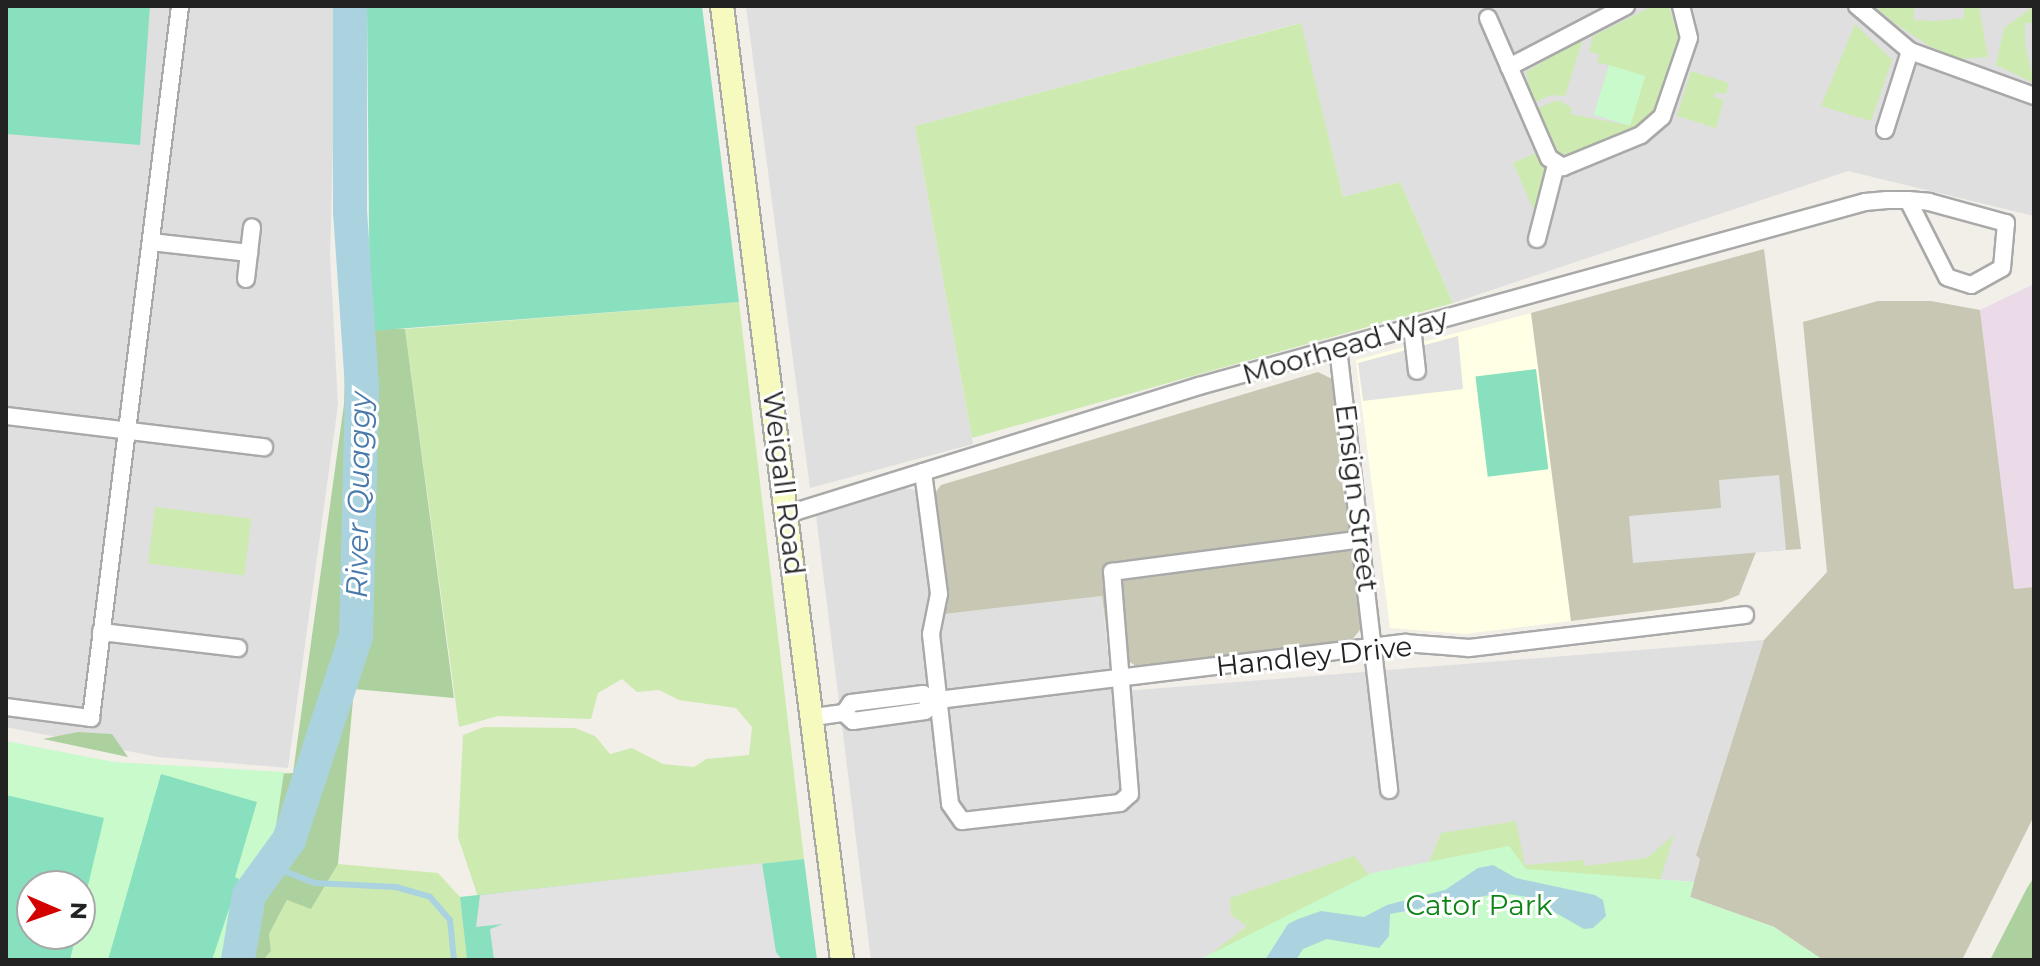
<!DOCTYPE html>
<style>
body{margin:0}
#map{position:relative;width:2040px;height:966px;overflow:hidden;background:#f2efe9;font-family:Montserrat,sans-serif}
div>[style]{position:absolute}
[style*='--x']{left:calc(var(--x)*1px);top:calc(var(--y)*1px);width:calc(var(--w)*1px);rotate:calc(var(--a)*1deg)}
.residential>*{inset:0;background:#e0dfdf}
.industrial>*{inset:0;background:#ebdbe8}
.education>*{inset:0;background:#ffffe5}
.construction>*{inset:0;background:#c7c7b4}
.grass>*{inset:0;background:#cdebb0;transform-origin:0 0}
.forest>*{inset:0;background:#add19e}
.park>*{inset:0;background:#c8facc;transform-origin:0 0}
.pitch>*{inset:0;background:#88e0be;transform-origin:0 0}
.parking>*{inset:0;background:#e2e2e2}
.water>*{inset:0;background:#aad3df}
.stream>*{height:6px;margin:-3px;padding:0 3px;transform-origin:3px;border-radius:3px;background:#aad3df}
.river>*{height:34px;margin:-17px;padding:0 17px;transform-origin:17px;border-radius:17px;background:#aad3df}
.roads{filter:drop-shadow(2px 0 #a9a9a9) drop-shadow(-2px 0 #a9a9a9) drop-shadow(0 2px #a9a9a9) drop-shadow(0 -2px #a9a9a9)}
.street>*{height:16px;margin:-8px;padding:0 8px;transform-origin:8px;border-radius:8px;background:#fff}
.secondary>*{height:22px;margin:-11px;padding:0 11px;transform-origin:11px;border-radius:11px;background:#f7fabf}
span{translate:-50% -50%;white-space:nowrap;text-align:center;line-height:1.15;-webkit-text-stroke:6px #fff;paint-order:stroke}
.street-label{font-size:28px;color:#222}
.park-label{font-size:28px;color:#0c8416}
.water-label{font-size:30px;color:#4a7aab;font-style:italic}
.frame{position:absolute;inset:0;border:8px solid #222;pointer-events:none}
.north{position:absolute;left:16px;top:870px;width:80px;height:80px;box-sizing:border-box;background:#fff;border:2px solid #a7a7a7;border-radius:50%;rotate:92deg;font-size:22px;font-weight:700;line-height:32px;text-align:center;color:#222}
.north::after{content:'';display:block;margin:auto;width:28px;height:36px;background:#d40000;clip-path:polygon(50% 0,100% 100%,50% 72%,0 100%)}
</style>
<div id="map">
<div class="residential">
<i style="clip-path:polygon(6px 6px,337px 6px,330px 255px,338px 405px,288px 768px,158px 757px,6px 727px)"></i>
<i style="clip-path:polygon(746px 6px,2034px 6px,2034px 216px,1848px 171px,1453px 303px,1400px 182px,1343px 197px,1300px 23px,915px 126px,973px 444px,810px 488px)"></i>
<i style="clip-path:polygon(905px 488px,935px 493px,944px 614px,1102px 596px,1112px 692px,1764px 640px,1696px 854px,1700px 858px,1694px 882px,1526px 869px,1227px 945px,1199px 960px,871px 960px,816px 516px)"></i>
</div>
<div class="industrial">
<i style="clip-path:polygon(2034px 284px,2034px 587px,2014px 589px,1980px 310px)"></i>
</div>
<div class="education">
<i style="clip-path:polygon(1531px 313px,1571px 621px,1465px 634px,1390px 628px,1356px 360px)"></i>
</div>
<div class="construction">
<i style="clip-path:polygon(1764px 249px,1801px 549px,1756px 552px,1739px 595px,1721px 602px,1571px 621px,1531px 313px)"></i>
<i style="clip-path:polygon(1878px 301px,1931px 301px,1980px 310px,2014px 589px,2034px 587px,2034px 816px,1962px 960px,1823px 960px,1774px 927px,1690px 897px,1700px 859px,1696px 855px,1764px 640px,1827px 572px,1803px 322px)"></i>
<i style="clip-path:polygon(1318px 372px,1334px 380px,1364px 625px,1351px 641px,1138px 667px,1128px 661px,1124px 640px,1108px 642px,1102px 596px,944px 614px,948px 603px,935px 493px,941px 485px)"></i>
</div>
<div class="grass">
<i style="clip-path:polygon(1653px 6px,1669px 8px,1679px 35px,1658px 110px,1644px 125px,1579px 154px,1560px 154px,1535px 109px,1558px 100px,1572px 108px,1570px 114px,1627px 125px,1645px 76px,1597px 62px,1599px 54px,1589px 52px,1593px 36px)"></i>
<i style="clip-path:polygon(1881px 6px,1914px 6px,1914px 20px,1936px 21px,1964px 18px,1964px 6px,1979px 6px,1988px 57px,1959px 59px,1929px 46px,1893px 22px,1878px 9px)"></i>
<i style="clip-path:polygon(2034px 6px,2034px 23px,2025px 23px,2025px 45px,2034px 83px,1996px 65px,2004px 28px)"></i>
<i style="clip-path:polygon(1301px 23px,1343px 197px,1400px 182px,1453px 303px,972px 438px,915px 126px)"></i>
<i style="clip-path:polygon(1855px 24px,1892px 60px,1871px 121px,1821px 106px)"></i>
<i style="clip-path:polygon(1576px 41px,1582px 42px,1565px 96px,1551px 95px,1533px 103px,1526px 72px)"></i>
<i style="clip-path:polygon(1691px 71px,1729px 83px,1726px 94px,1715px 92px,1714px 97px,1724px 100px,1716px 128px,1677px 116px)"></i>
<i style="clip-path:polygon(1538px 152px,1546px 173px,1536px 215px,1513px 163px)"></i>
<i style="clip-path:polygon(739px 302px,804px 859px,478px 897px,458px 837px,463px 735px,484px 727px,575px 728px,595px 736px,610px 754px,632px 748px,663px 764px,694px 767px,706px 759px,749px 755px,752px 727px,736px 708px,679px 700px,659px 690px,637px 692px,622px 679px,598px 693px,591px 719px,498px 716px,459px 727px,405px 329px)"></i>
<i style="left:155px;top:507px;width:97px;height:57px;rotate:7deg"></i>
<i style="clip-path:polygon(1516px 821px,1525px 865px,1583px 860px,1585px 866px,1647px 858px,1674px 835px,1654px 899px,1427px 868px,1441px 833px)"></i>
<i style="clip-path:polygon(1354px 856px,1373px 880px,1203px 960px,1247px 926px,1231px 915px,1230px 898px)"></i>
<i style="clip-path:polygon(338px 864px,438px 873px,460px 897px,467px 960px,263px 960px,271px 951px,269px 934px,287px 900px,311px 908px)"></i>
</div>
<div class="forest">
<i style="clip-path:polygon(346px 326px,405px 329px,454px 698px,354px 689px,338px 864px,311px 909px,287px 900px,269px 934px,271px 951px,263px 960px,220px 960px,273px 774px,293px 773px,344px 404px)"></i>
<i style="clip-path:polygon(78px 732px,112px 734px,128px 757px,43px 739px)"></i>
<i style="clip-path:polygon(2034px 877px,2034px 960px,1990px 960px,2027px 888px)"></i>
</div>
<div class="park">
<i style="left:1609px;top:65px;width:38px;height:52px;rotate:17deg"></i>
<i style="clip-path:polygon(evenodd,6px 741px,114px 762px,284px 772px,275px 833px,244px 884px,227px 960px,6px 960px,6px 741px,32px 886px,80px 886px,80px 934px,32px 934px,32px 886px)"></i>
<i style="clip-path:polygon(1509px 846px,1526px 869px,1694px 882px,1690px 897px,1774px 927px,1823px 960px,1199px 960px,1372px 873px)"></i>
</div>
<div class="pitch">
<i style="clip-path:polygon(6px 6px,150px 6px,140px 145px,6px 134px)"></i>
<i style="clip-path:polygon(367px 6px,702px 6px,739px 302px,370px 331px)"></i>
<i style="left:1536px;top:369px;width:101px;height:61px;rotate:83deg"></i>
<i style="clip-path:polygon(161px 774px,257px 802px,235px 877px,239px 879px,212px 960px,108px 960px)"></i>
<i style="clip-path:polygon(6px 795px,104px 818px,80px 919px,80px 886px,32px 886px,32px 934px,76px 934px,70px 960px,6px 960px)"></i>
<i style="clip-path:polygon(804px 859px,817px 960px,467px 960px,460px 897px)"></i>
</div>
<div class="parking">
<i style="clip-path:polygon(1458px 336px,1463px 389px,1363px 401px,1358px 363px)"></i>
<i style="clip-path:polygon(1779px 475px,1786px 550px,1633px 563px,1629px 516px,1721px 508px,1719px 480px)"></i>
<i style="clip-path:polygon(762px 863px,776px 952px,782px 960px,494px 960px,490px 929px,503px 924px,476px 927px,480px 895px)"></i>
</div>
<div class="water">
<i style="clip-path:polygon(1493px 865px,1516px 878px,1595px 895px,1603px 900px,1606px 916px,1593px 928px,1584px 929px,1528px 897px,1501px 893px,1390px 914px,1389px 936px,1379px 948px,1327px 939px,1303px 949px,1296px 960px,1265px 960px,1288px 924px,1298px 919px,1321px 911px,1364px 917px,1387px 905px,1445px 890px,1478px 868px)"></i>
</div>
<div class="stream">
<i style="--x:268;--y:865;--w:50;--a:21"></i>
<i style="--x:315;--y:883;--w:81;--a:2.8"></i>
<i style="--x:396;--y:887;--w:35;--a:16"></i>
<i style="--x:430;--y:897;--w:30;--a:49"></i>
<i style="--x:450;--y:920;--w:40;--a:84.3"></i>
</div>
<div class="river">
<i style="--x:238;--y:960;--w:66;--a:-80.4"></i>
<i style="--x:249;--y:895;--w:68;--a:-54"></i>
<i style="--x:289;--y:840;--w:215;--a:-71.8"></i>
<i style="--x:356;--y:636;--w:249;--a:-88.6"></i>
<i style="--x:362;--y:387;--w:175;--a:-93.9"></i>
<i style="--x:350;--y:212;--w:206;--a:-90"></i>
</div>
<div class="roads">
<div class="street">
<i style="--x:1857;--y:6;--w:70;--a:40.3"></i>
<i style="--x:1910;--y:51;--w:132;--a:19.9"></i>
<i style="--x:1488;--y:18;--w:153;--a:66.5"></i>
<i style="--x:1549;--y:158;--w:17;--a:33"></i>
<i style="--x:1563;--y:167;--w:84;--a:-22.3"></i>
<i style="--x:1641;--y:135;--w:28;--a:-41"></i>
<i style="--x:1662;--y:117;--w:83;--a:-71.1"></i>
<i style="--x:1689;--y:38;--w:33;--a:-104"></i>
<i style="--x:1509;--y:67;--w:132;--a:-27.5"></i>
<i style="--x:1885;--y:130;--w:83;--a:-72.4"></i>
<i style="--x:1537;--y:239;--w:76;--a:-75.6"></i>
<i style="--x:151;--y:242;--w:99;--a:6.4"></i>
<i style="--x:246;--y:279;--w:52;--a:-83.4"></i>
<i style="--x:1412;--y:327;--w:44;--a:83.5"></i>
<i style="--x:1338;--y:348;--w:445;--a:83.4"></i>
<i style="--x:6;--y:416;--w:260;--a:6.9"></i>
<i style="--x:923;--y:472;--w:123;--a:82.5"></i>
<i style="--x:939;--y:594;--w:41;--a:101.3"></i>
<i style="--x:931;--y:634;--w:171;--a:83.6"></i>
<i style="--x:950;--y:804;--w:21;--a:55"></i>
<i style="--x:962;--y:821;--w:159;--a:-6.5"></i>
<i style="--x:1120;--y:803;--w:13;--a:-42"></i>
<i style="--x:1130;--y:794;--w:223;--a:-94.6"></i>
<i style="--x:1112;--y:572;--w:252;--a:-7.5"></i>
<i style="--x:788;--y:514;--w:430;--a:-17.3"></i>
<i style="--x:1199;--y:386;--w:691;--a:-15.44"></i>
<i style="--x:1865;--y:202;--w:22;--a:-5"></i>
<i style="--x:1887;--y:200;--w:21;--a:0"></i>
<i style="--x:1908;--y:200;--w:21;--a:5"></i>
<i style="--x:1929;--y:202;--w:80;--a:15.3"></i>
<i style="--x:2006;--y:223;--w:45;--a:95.1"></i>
<i style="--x:2002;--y:268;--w:35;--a:151"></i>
<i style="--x:1971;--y:285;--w:25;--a:-162"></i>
<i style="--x:1947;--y:277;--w:86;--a:-116.9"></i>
<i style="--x:101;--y:632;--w:138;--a:6.7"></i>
<i style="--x:6;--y:707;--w:86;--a:7.4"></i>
<i style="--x:91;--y:718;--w:718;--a:-82.87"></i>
<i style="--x:844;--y:713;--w:12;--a:42"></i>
<i style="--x:853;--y:721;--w:73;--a:-7.9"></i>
<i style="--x:925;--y:711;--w:11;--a:-63"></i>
<i style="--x:814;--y:717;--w:30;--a:-8"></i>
<i style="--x:844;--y:713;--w:12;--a:-55"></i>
<i style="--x:851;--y:703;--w:73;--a:-7.1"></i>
<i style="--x:923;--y:694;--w:10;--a:45"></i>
<i style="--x:930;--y:701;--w:479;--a:-7"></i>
<i style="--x:1405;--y:643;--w:64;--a:4.5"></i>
<i style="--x:1469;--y:648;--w:278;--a:-6.8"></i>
</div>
<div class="secondary">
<i style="--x:722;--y:6;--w:962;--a:82.83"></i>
</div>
</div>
<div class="street-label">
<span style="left:1345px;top:346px;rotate:-16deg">Moorhead Way</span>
<span style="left:784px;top:483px;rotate:83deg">Weigall Road</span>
<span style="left:1357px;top:498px;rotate:83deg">Ensign Street</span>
<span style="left:1314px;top:656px;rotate:-6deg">Handley Drive</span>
</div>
<div class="park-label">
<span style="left:1479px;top:905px">Cator Park</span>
</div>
<div class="water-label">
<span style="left:359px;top:495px;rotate:-89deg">River Quaggy</span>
</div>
<div class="frame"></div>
<div class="north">N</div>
</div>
